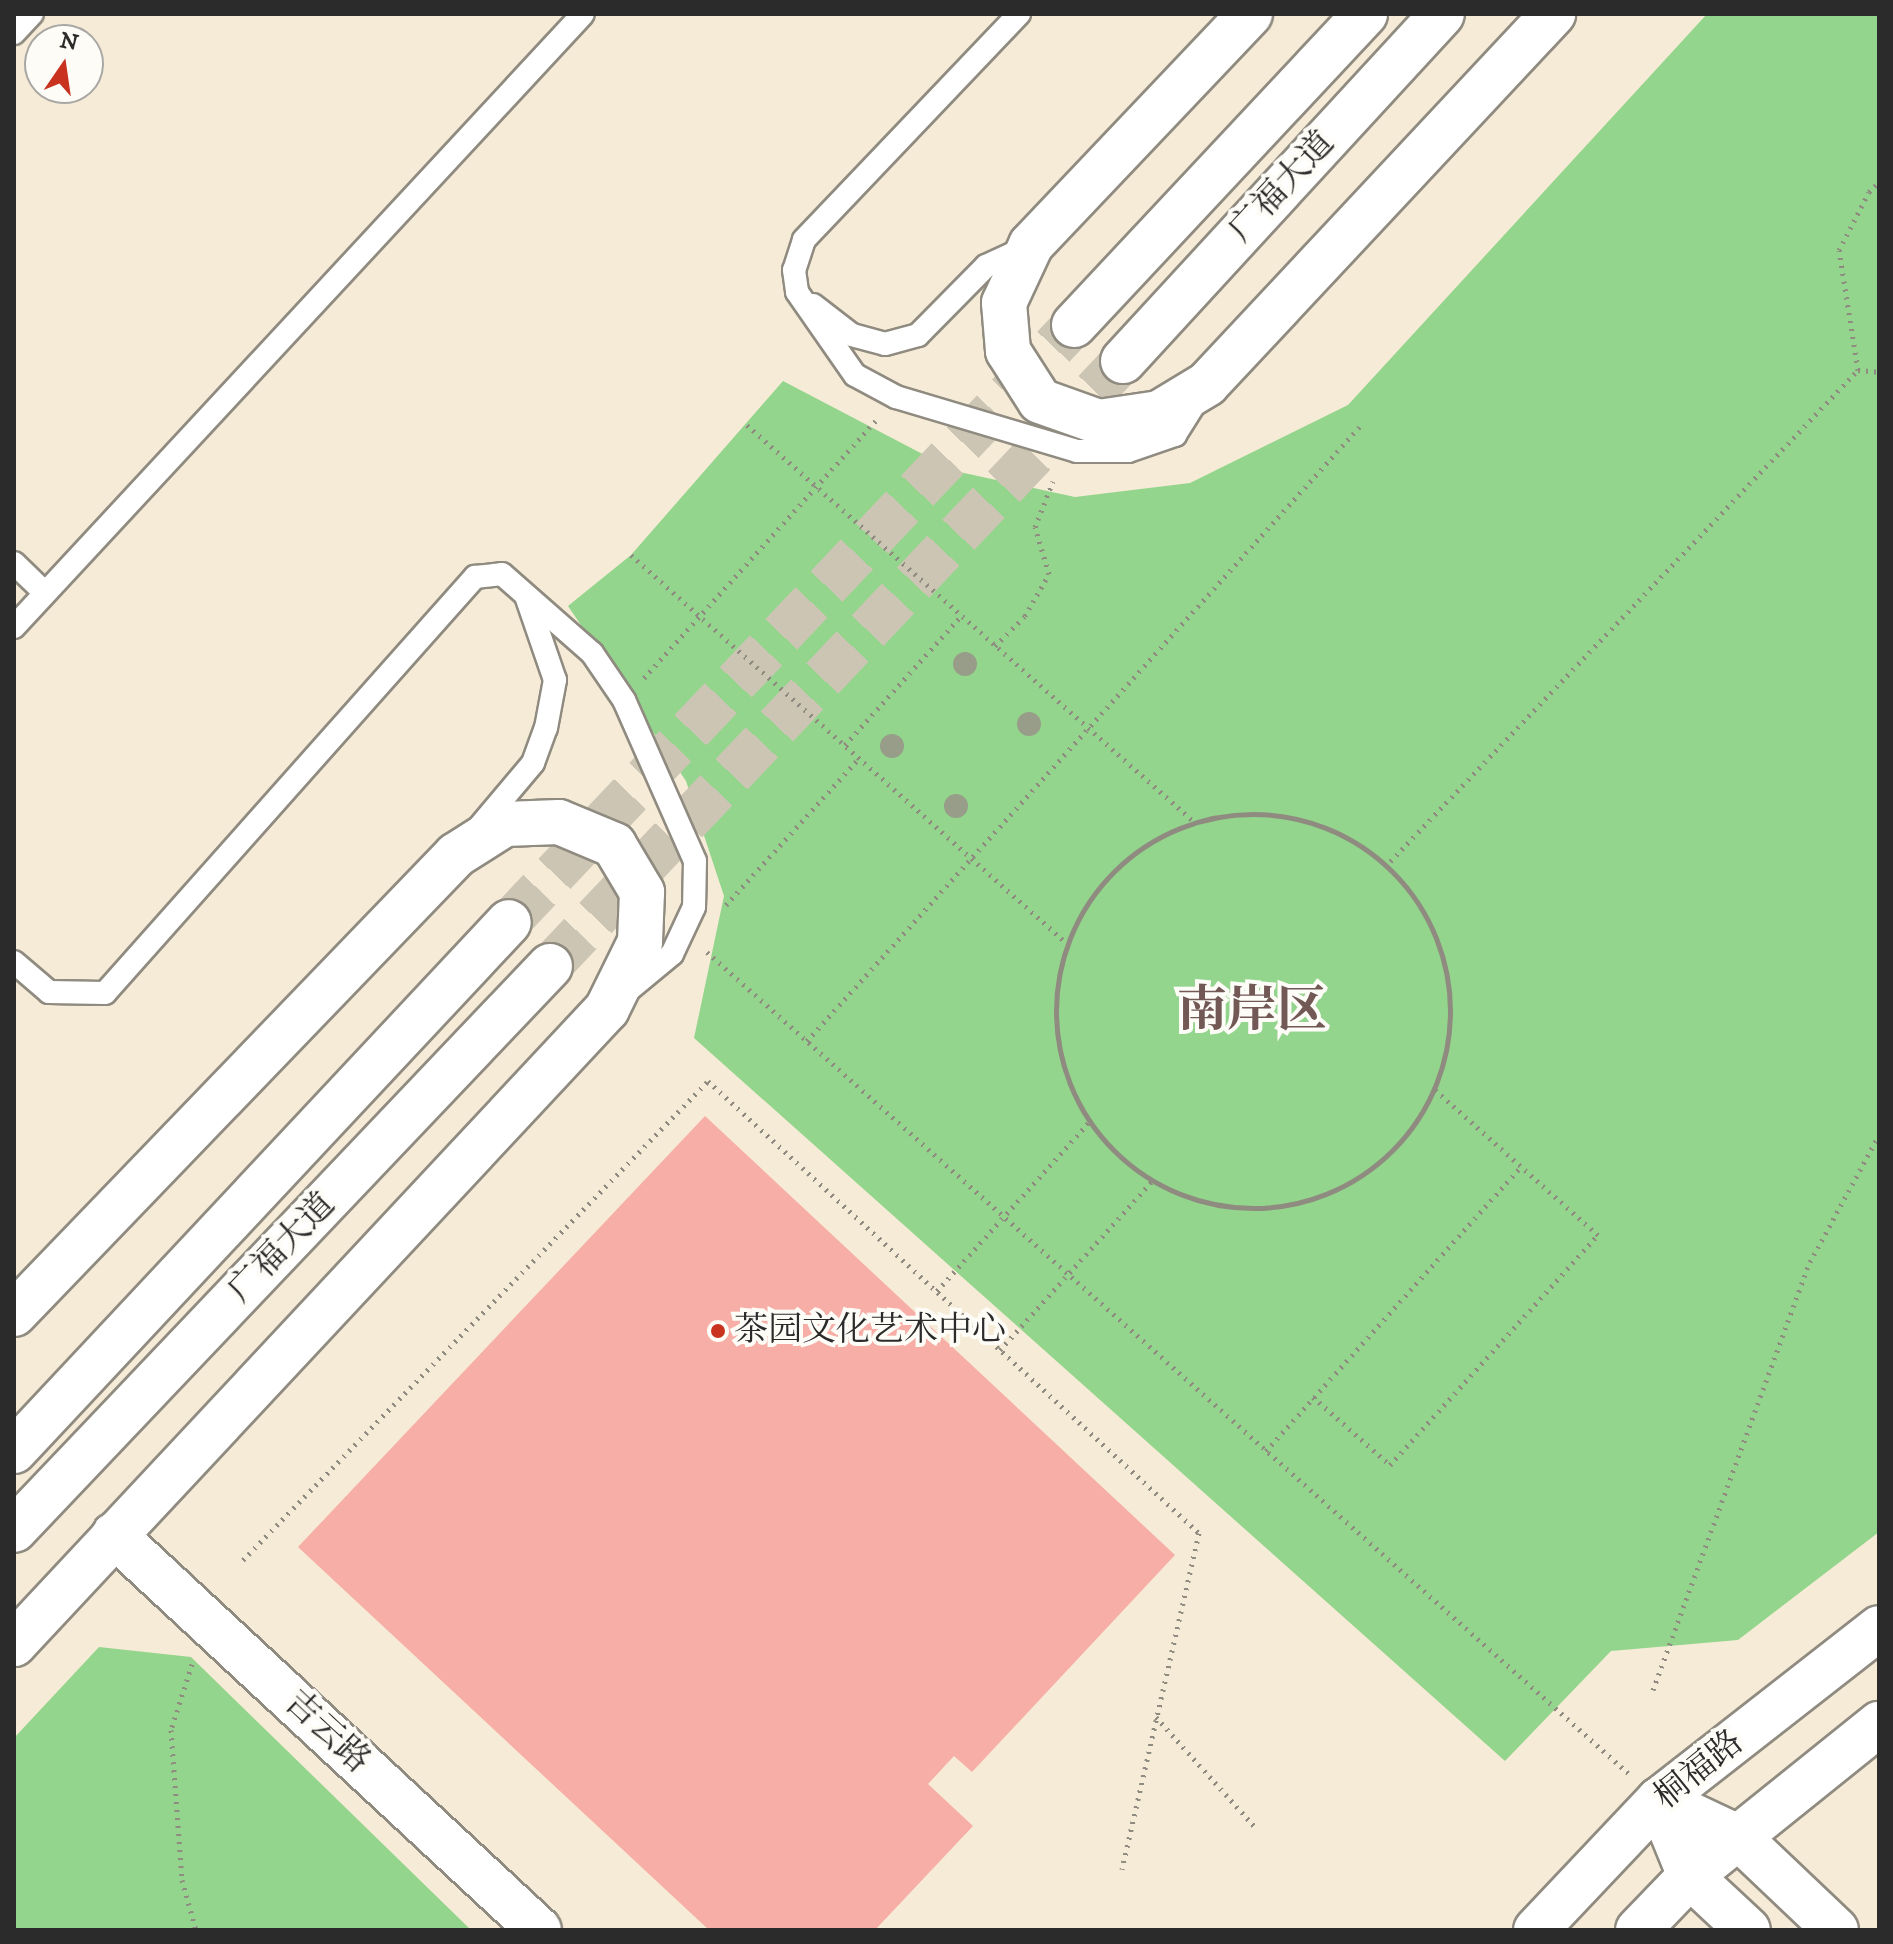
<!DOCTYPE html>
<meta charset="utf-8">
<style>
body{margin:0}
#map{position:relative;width:1893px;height:1944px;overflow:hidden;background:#f6ebd6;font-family:"IM FELL DW Pica","Noto Serif SC",serif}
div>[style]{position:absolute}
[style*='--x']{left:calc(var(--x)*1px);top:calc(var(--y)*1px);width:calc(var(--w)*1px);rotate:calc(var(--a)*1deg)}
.green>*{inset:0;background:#93d58c}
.building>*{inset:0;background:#f7aea6}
.secondary-tunnel>*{height:44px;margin-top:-22px;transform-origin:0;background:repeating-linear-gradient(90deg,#cdc5b4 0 44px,transparent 0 66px)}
.path>*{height:5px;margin-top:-2.5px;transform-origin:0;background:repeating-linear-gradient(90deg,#908b80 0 2px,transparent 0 8px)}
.path>.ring{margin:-2.5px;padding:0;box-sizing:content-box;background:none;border:5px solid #908b80;border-radius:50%}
.roads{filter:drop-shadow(2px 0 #908b80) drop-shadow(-2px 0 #908b80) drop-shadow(0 2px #908b80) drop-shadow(0 -2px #908b80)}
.service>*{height:22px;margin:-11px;padding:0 11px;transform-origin:11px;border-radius:11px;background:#fff}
.minor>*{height:44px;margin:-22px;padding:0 22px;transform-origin:22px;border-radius:22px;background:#fff}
.tertiary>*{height:44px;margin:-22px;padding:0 22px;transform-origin:22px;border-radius:22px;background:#fff}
.secondary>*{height:44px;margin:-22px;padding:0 22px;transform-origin:22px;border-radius:22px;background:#fff}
.trees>*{width:24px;height:24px;margin:-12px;border-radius:50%;background:#979d88}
.dots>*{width:22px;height:22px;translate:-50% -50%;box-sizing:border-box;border:4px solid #fdfcf7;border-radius:50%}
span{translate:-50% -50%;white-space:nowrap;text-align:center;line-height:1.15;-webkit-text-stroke:8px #fdfcf7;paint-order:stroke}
.street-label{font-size:34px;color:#2b2b2b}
.poi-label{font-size:34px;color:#2b2b2b}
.left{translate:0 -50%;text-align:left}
.town-label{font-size:50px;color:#725956;font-weight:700}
.frame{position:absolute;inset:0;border:16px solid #2b2b2b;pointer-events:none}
.north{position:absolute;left:24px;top:24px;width:80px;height:80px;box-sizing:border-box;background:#fdfcf7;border:2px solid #a9a8a5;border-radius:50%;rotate:13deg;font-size:22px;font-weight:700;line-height:32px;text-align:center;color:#2b2b2b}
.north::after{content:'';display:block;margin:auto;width:28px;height:36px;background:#c8321e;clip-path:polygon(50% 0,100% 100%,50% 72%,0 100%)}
</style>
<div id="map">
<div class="green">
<i style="clip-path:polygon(1707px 14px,1879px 14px,1879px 1532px,1738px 1640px,1611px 1651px,1505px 1761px,694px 1038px,724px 896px,686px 781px,568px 606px,631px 555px,783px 381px,955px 471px,1075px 497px,1190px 483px,1348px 405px)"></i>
<i style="clip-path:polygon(99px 1647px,191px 1657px,471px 1930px,14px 1930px,14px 1738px)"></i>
</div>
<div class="building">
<i style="clip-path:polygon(705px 1116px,1175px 1555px,972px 1772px,954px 1756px,928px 1784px,973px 1826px,875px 1930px,709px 1930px,298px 1547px)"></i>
</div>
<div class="secondary-tunnel">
<i style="--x:509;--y:922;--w:822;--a:-46.58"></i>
<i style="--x:550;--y:966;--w:833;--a:-46.56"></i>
</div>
<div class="path">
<i style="--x:1858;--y:370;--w:121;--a:-99"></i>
<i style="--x:1839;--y:250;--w:65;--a:-62.7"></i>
<i style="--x:1869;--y:192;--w:14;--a:-45"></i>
<i style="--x:747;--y:425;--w:595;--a:41.59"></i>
<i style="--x:631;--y:555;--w:589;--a:41.7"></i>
<i style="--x:995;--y:646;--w:42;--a:-45"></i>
<i style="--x:1025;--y:616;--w:48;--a:-60.3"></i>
<i style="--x:1049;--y:574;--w:49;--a:-106.6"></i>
<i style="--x:1035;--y:527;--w:49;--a:-68.6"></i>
<i style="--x:644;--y:678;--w:346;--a:-48"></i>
<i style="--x:845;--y:745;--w:175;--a:-48"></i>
<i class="ring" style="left:1056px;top:814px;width:389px;height:389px"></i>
<i style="--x:1385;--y:867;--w:686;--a:-46.42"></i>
<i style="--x:1858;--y:370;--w:21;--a:5"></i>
<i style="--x:726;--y:905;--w:200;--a:-47.8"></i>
<i style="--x:707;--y:952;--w:1234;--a:41.71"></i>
<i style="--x:807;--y:1041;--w:828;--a:-48.03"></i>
<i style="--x:937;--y:1291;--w:227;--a:-48"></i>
<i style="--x:1000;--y:1350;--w:230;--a:-48"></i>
<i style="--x:1313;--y:1397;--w:103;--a:41.4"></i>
<i style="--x:1390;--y:1465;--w:310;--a:-47.9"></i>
<i style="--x:1598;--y:1235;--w:220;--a:-138.3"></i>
<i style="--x:1266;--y:1451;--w:383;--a:-48.1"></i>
<i style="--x:243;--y:1560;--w:668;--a:-45.85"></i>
<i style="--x:708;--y:1081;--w:667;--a:42.63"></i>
<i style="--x:1199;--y:1533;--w:345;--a:102.9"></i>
<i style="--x:192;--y:1664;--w:69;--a:107.7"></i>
<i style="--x:171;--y:1730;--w:150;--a:85.8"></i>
<i style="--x:182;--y:1880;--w:52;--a:74.4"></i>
<i style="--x:1653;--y:1690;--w:456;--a:-69.9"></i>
<i style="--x:1810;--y:1262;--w:145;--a:-61.5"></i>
<i style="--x:1156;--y:1717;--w:151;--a:48"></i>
</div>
<div class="roads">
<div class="service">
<i style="--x:1019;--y:14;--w:312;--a:133.6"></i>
<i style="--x:804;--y:240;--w:32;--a:108"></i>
<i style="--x:794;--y:270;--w:22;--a:82"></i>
<i style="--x:797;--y:292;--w:101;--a:55.1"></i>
<i style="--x:855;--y:375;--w:47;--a:28.2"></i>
<i style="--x:896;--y:397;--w:189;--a:16.6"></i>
<i style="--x:1077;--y:451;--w:51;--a:0"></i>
<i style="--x:1128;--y:451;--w:50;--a:-18.8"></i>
<i style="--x:1175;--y:435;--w:40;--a:-58"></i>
<i style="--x:14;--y:33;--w:26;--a:-47"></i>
<i style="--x:813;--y:305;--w:49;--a:37.6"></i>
<i style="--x:852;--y:335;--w:34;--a:15"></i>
<i style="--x:885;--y:344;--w:34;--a:-15"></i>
<i style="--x:918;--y:335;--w:97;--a:-45.4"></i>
<i style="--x:986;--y:266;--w:43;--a:-24.8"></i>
<i style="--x:14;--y:563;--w:43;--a:44.1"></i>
<i style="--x:14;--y:627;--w:836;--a:-47.13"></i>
<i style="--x:480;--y:826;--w:82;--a:-49.9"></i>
<i style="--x:533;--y:763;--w:37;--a:-70"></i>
<i style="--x:546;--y:728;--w:49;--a:-79.4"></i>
<i style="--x:555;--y:680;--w:89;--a:-109"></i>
<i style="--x:14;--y:962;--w:46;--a:40.6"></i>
<i style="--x:49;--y:992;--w:56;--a:1"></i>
<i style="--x:105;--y:993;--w:557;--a:-48.35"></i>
<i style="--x:475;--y:577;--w:27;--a:-6"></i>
<i style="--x:502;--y:574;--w:120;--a:41.3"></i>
<i style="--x:592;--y:653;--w:57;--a:55.8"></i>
<i style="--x:624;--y:700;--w:176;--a:66.2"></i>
<i style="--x:695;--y:861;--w:46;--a:91.2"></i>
<i style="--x:694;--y:907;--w:52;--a:115.1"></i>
<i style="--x:672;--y:954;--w:60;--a:140.4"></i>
</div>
<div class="minor">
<i style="--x:114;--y:1535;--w:580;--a:42.9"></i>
</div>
<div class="tertiary">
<i style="--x:1659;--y:1800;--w:87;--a:25.1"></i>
<i style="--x:1738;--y:1837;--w:135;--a:43.5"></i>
<i style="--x:1659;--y:1800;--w:82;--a:67.8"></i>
<i style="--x:1690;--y:1876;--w:79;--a:43"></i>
<i style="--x:1536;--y:1930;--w:179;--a:-46.6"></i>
<i style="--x:1659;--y:1800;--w:279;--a:-38"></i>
<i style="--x:1638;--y:1930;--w:75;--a:-46.1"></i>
<i style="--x:1690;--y:1876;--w:243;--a:-38.8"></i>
</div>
<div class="secondary">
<i style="--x:1250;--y:14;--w:318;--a:133.5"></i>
<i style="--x:1031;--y:245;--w:64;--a:115"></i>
<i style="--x:1004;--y:303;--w:48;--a:85.2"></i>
<i style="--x:1008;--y:351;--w:59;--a:57.4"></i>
<i style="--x:1040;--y:401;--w:63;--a:19.6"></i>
<i style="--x:1099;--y:422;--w:61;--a:-8.5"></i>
<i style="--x:1159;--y:413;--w:56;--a:-31.1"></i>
<i style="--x:1207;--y:384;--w:507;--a:-46.92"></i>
<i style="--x:1074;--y:325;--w:426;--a:-46.9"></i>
<i style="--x:1123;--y:361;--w:471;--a:-47.4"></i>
<i style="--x:14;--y:1314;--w:637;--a:-46.08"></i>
<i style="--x:456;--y:855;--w:58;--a:-32.3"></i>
<i style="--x:505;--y:824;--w:54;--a:-2.1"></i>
<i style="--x:559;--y:822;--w:60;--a:22.7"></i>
<i style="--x:614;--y:845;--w:55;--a:59.2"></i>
<i style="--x:642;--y:892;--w:50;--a:92.3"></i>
<i style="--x:640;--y:942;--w:75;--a:116.2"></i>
<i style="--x:607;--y:1009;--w:869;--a:133.04"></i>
<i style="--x:14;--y:1451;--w:724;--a:-46.9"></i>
<i style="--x:14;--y:1530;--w:778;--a:-46.46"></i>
</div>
</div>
<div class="trees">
<i style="left:965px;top:664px"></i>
<i style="left:1029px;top:724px"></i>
<i style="left:892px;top:746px"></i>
<i style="left:956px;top:806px"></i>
</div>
<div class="dots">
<i style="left:718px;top:1331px;background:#c8321e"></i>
</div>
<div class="street-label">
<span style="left:1282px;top:187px;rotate:-47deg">广福大道</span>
<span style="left:282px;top:1248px;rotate:-46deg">广福大道</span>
<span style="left:327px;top:1732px;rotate:43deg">吉云路</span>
<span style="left:1699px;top:1770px;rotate:-39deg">桐福路</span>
</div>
<div class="poi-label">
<span class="left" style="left:734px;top:1331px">茶园文化艺术中心</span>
</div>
<div class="town-label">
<span style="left:1252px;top:1012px">南岸区</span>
</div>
<div class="frame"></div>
<div class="north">N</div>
</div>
